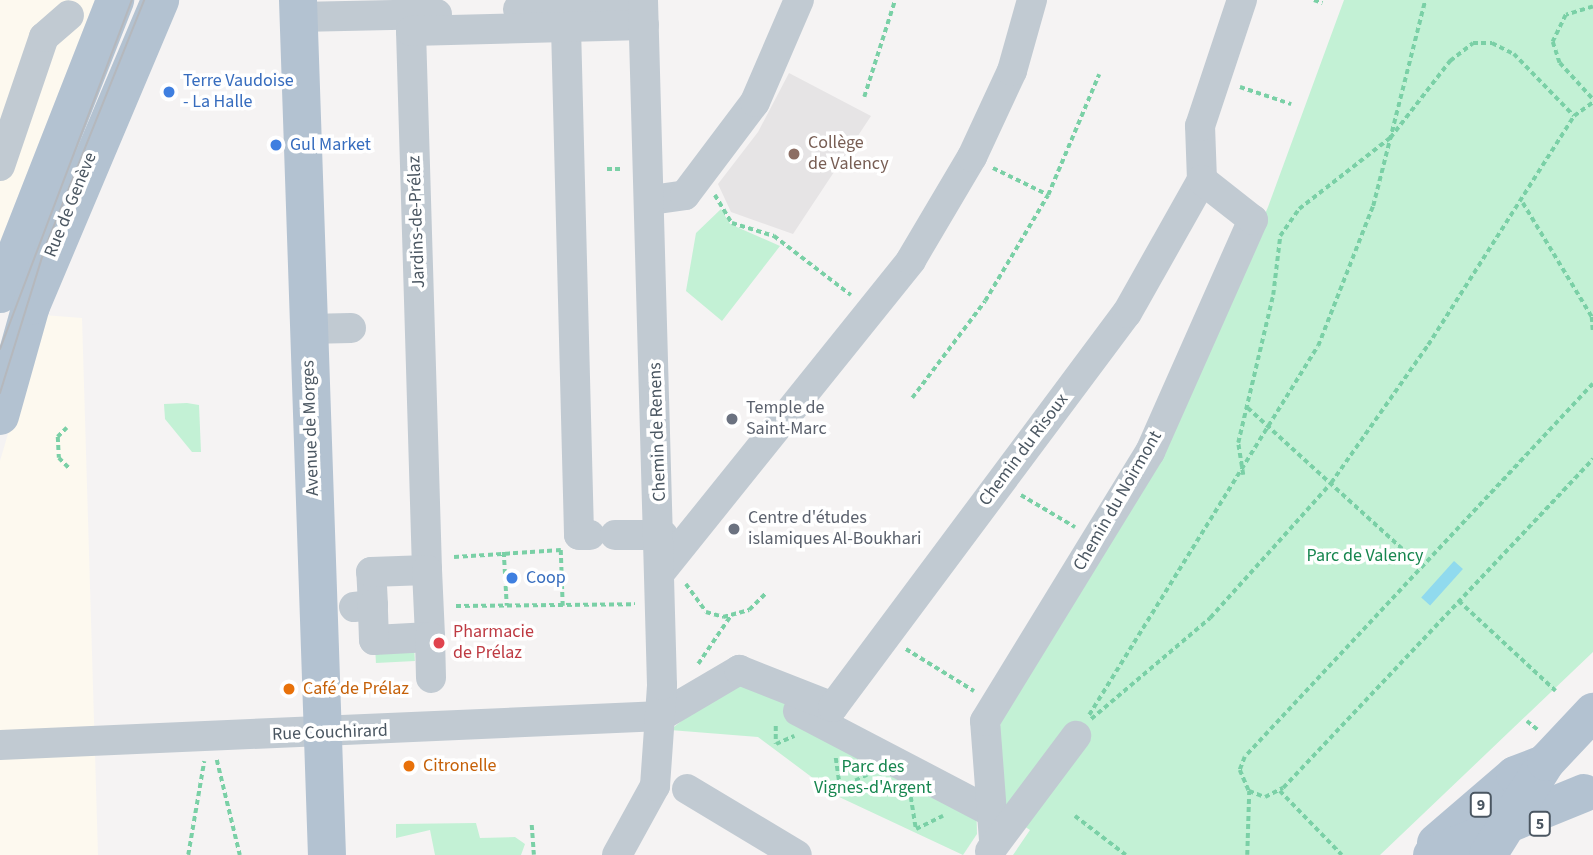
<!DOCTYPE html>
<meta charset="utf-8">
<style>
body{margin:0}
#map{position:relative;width:1593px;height:855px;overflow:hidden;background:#f5f3f3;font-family:"Source Sans 3",sans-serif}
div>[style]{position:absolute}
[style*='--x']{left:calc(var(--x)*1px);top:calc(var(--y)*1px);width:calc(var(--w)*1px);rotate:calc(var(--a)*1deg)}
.commercial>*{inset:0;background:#fdf9ef}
.education>*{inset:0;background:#e6e4e5}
.green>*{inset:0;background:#c3f1d5;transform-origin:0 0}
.water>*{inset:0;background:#90daee;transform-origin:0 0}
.path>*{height:3.5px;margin-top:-1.75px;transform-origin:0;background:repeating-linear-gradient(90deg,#7ad0a6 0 5px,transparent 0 8.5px)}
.minor>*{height:30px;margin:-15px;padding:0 15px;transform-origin:15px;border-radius:15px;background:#c1cad2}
.major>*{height:38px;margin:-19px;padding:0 19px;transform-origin:19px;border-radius:19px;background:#b3c2d1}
.tram>*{height:2px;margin:-1px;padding:0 1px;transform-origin:1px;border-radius:1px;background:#b5b8bd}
.dots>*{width:19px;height:19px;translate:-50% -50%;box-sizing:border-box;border:4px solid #fff;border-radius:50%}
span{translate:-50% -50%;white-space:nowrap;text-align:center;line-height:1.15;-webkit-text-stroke:7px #fff;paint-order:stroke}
.shield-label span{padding:2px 5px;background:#fff;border:2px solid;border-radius:5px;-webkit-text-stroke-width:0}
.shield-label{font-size:16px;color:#4a5661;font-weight:700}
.shop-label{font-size:18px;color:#366cbe}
.left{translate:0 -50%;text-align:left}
.education-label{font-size:18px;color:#785e54}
.street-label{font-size:18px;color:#4a5661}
.worship-label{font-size:18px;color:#5b616d}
.park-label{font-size:18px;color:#17864f}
.health-label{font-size:18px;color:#be3a42}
.food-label{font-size:18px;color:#c56008}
</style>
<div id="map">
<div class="commercial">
<i style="clip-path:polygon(0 0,95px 0,0 242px)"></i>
<i style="clip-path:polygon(43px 315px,82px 318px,98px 855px,0 855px,0 461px)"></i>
</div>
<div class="education">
<i style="clip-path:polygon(789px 73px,871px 116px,793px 234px,731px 212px,718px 184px,758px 132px)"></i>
</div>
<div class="green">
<i style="clip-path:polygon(1344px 0,1593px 0,1593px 652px,1380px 855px,1013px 855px,1030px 830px,1006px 814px,999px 730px,1005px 708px,1160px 455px,1268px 207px)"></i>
<i style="clip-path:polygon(721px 209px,730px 224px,780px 246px,722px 321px,686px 291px,696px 233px)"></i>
<i style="clip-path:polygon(187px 403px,199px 405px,201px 452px,192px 452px,165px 419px,164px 404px)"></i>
<i style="left:414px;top:644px;width:17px;height:39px;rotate:87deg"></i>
<i style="clip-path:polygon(734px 680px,786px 699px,976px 797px,977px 834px,963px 855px,837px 796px,758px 737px,670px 730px)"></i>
<i style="clip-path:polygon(476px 823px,480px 838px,515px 837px,525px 844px,521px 855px,435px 855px,430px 830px,396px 838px,396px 824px)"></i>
</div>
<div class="water">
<i style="left:1454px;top:561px;width:12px;height:49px;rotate:42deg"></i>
</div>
<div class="path">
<i style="--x:1314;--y:0;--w:9;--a:18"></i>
<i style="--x:1593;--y:7;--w:28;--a:163"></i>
<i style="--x:1566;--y:15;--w:30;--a:116"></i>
<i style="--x:1553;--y:42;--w:22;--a:72"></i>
<i style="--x:1560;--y:63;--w:49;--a:47.5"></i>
<i style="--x:1240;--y:87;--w:54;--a:18.4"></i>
<i style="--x:864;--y:97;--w:102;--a:-72.3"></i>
<i style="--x:993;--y:168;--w:61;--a:26.1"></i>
<i style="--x:607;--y:169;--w:16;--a:0"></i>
<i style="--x:715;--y:195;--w:33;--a:59"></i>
<i style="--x:732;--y:223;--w:44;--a:17.2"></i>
<i style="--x:774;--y:236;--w:97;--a:37.5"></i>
<i style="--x:1523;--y:203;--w:133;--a:58.8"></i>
<i style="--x:1592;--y:317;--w:16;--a:86"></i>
<i style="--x:1593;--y:384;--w:510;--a:133.01"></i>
<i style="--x:1245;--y:757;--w:14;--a:111"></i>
<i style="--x:1240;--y:770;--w:23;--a:67"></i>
<i style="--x:1249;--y:791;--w:17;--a:21"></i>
<i style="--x:1265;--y:797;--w:20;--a:-27"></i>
<i style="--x:1283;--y:788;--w:452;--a:-46.7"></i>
<i style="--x:912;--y:398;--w:121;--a:-53"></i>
<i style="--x:985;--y:301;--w:123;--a:-59.3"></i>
<i style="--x:1048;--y:195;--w:131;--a:-67.1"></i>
<i style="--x:1248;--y:408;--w:236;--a:42.4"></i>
<i style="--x:67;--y:428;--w:13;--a:135"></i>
<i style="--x:58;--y:437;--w:21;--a:87"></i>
<i style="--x:59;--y:458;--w:16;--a:45"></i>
<i style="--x:1243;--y:475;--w:32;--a:-99"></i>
<i style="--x:1238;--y:443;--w:152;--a:-76.7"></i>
<i style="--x:1273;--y:295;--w:59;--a:-83.2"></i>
<i style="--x:1280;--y:236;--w:33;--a:-55"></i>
<i style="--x:1299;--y:209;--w:115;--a:-38"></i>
<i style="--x:1390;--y:138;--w:98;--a:-52.1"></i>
<i style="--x:1450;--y:61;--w:29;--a:-38"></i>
<i style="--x:1473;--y:43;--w:19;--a:0"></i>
<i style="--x:1492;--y:43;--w:25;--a:27"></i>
<i style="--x:1514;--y:54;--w:86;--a:45.9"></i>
<i style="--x:1574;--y:116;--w:24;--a:-36"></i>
<i style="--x:1021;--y:495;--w:63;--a:30.7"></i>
<i style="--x:504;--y:552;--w:54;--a:86.8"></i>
<i style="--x:454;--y:557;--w:107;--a:-3.7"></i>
<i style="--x:561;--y:550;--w:56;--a:88"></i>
<i style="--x:686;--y:584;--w:34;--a:54"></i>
<i style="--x:706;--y:612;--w:18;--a:16"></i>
<i style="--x:723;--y:617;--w:27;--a:-15"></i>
<i style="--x:749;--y:610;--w:25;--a:-45"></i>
<i style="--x:1459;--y:601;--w:132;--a:42.9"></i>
<i style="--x:456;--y:606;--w:179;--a:-0.6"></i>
<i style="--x:906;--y:649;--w:80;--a:31.7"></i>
<i style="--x:698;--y:664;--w:57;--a:-55.8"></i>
<i style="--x:1089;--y:715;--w:434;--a:-58.2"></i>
<i style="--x:1318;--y:346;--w:150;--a:-68.6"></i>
<i style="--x:1373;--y:206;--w:212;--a:-75.8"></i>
<i style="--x:1091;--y:719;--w:156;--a:-40.3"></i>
<i style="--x:1210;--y:618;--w:181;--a:-48.1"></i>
<i style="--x:1331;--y:483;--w:169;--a:-54.9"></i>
<i style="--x:1428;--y:345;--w:272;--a:-57.5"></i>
<i style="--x:1527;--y:721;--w:14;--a:39"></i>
<i style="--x:776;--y:726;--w:18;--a:90"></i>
<i style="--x:776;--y:744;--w:20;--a:-24"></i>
<i style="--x:836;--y:758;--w:30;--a:82"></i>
<i style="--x:840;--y:788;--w:30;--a:-26"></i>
<i style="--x:217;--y:760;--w:98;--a:76.4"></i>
<i style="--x:1280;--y:791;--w:89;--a:45.9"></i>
<i style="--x:911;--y:797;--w:32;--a:81"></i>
<i style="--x:916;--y:829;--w:30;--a:-26"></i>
<i style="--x:1075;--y:816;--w:64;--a:37.4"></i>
<i style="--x:532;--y:825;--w:30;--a:86"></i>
<i style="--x:188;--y:855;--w:95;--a:-80.3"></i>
<i style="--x:1247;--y:855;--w:64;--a:-88.2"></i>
</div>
<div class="minor">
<i style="--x:518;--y:9;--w:125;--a:-3.2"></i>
<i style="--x:298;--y:17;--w:139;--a:-1.2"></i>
<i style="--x:566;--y:27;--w:508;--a:88.53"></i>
<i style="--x:579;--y:535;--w:11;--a:0"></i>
<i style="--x:0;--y:166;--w:136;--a:-71.2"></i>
<i style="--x:44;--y:37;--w:33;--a:-41"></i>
<i style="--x:651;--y:200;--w:34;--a:-8"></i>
<i style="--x:685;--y:195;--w:116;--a:-53"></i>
<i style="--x:755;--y:102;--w:111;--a:-66.7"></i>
<i style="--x:307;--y:329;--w:44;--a:-1.3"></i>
<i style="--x:615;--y:535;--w:48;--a:0"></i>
<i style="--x:663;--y:569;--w:396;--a:-51.2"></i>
<i style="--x:911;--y:260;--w:120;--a:-59.4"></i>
<i style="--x:972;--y:157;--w:95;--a:-65.1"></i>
<i style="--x:1012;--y:71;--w:74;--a:-74.3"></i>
<i style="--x:427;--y:570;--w:539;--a:-91.7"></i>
<i style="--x:411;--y:31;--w:233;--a:-1.5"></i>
<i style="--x:354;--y:607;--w:19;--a:-6"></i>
<i style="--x:373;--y:605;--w:33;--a:-93"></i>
<i style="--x:371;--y:572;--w:56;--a:-2"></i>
<i style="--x:427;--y:570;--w:67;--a:87.4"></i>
<i style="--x:430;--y:637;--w:56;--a:176.9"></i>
<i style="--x:374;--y:640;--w:35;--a:-92"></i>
<i style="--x:430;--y:637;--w:41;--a:88.6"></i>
<i style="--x:798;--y:711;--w:220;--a:27.6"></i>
<i style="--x:0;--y:745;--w:662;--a:-2.51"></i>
<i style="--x:661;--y:716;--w:91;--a:-30.5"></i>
<i style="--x:739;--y:670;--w:101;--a:21.5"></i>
<i style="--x:833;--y:707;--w:492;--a:-53.3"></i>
<i style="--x:1127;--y:313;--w:153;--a:-60.6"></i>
<i style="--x:1202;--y:180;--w:54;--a:-92.1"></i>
<i style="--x:1200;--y:126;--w:133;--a:-71.6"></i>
<i style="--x:687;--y:789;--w:128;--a:31"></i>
<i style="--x:994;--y:840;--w:119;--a:-94.3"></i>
<i style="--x:985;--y:721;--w:316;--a:-58.5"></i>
<i style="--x:1150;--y:452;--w:254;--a:-66.1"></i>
<i style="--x:1253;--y:220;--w:65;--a:-141.9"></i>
<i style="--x:990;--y:851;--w:144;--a:-53.2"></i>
<i style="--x:617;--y:855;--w:79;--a:-61.2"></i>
<i style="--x:655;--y:786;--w:101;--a:-86"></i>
<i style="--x:662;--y:685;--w:685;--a:-91.59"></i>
</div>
<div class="major">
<i style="--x:298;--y:0;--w:855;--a:88.06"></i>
<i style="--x:0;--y:294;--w:316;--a:-68.6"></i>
<i style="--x:0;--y:416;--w:114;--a:-74.3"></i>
<i style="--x:31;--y:306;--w:332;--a:-67.1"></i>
<i style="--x:1436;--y:843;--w:104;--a:-40.7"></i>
<i style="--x:1515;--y:775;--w:25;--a:-21"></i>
<i style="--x:1432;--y:855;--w:164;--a:-22.2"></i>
<i style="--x:1488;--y:855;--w:110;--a:-58.1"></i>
<i style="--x:1546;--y:762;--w:69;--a:-46.8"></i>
</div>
<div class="tram">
<i style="--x:0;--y:349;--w:373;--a:-69.3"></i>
<i style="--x:0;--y:393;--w:152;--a:-72.8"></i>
<i style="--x:45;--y:248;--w:267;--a:-68.2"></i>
</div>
<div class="dots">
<i style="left:169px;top:92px;background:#3f7fe0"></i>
<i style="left:276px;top:145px;background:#3f7fe0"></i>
<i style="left:794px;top:154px;background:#8d6e63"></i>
<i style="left:732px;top:419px;background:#6b7280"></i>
<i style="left:734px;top:529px;background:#6b7280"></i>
<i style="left:512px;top:578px;background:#3f7fe0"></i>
<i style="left:439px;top:643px;background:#e0444e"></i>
<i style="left:289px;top:689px;background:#e8710a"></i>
<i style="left:409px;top:766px;background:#e8710a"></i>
</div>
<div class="shield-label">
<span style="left:1481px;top:805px">9</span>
<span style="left:1540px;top:824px">5</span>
</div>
<div class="shop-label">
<span class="left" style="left:183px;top:92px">Terre Vaudoise<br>- La Halle</span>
<span class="left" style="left:290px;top:145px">Gul Market</span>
<span class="left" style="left:526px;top:578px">Coop</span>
</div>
<div class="education-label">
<span class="left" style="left:808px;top:154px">Collège<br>de Valency</span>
</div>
<div class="street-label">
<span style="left:71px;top:205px;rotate:-68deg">Rue de Genève</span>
<span style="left:417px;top:222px;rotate:-92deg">Jardins-de-Prélaz</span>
<span style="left:311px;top:428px;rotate:-92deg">Avenue de Morges</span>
<span style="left:658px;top:432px;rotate:-92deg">Chemin de Renens</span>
<span style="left:1024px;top:450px;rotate:-53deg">Chemin du Risoux</span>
<span style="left:1118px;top:501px;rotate:-60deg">Chemin du Noirmont</span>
<span style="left:330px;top:733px;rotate:-2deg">Rue Couchirard</span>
</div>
<div class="worship-label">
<span class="left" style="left:746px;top:419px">Temple de<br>Saint-Marc</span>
<span class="left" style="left:748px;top:529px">Centre d'études<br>islamiques Al-Boukhari</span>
</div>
<div class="park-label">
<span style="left:1365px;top:556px">Parc de Valency</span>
<span style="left:873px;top:778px">Parc des<br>Vignes-d'Argent</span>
</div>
<div class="health-label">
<span class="left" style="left:453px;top:643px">Pharmacie<br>de Prélaz</span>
</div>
<div class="food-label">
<span class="left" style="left:303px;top:689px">Café de Prélaz</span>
<span class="left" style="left:423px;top:766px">Citronelle</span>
</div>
</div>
